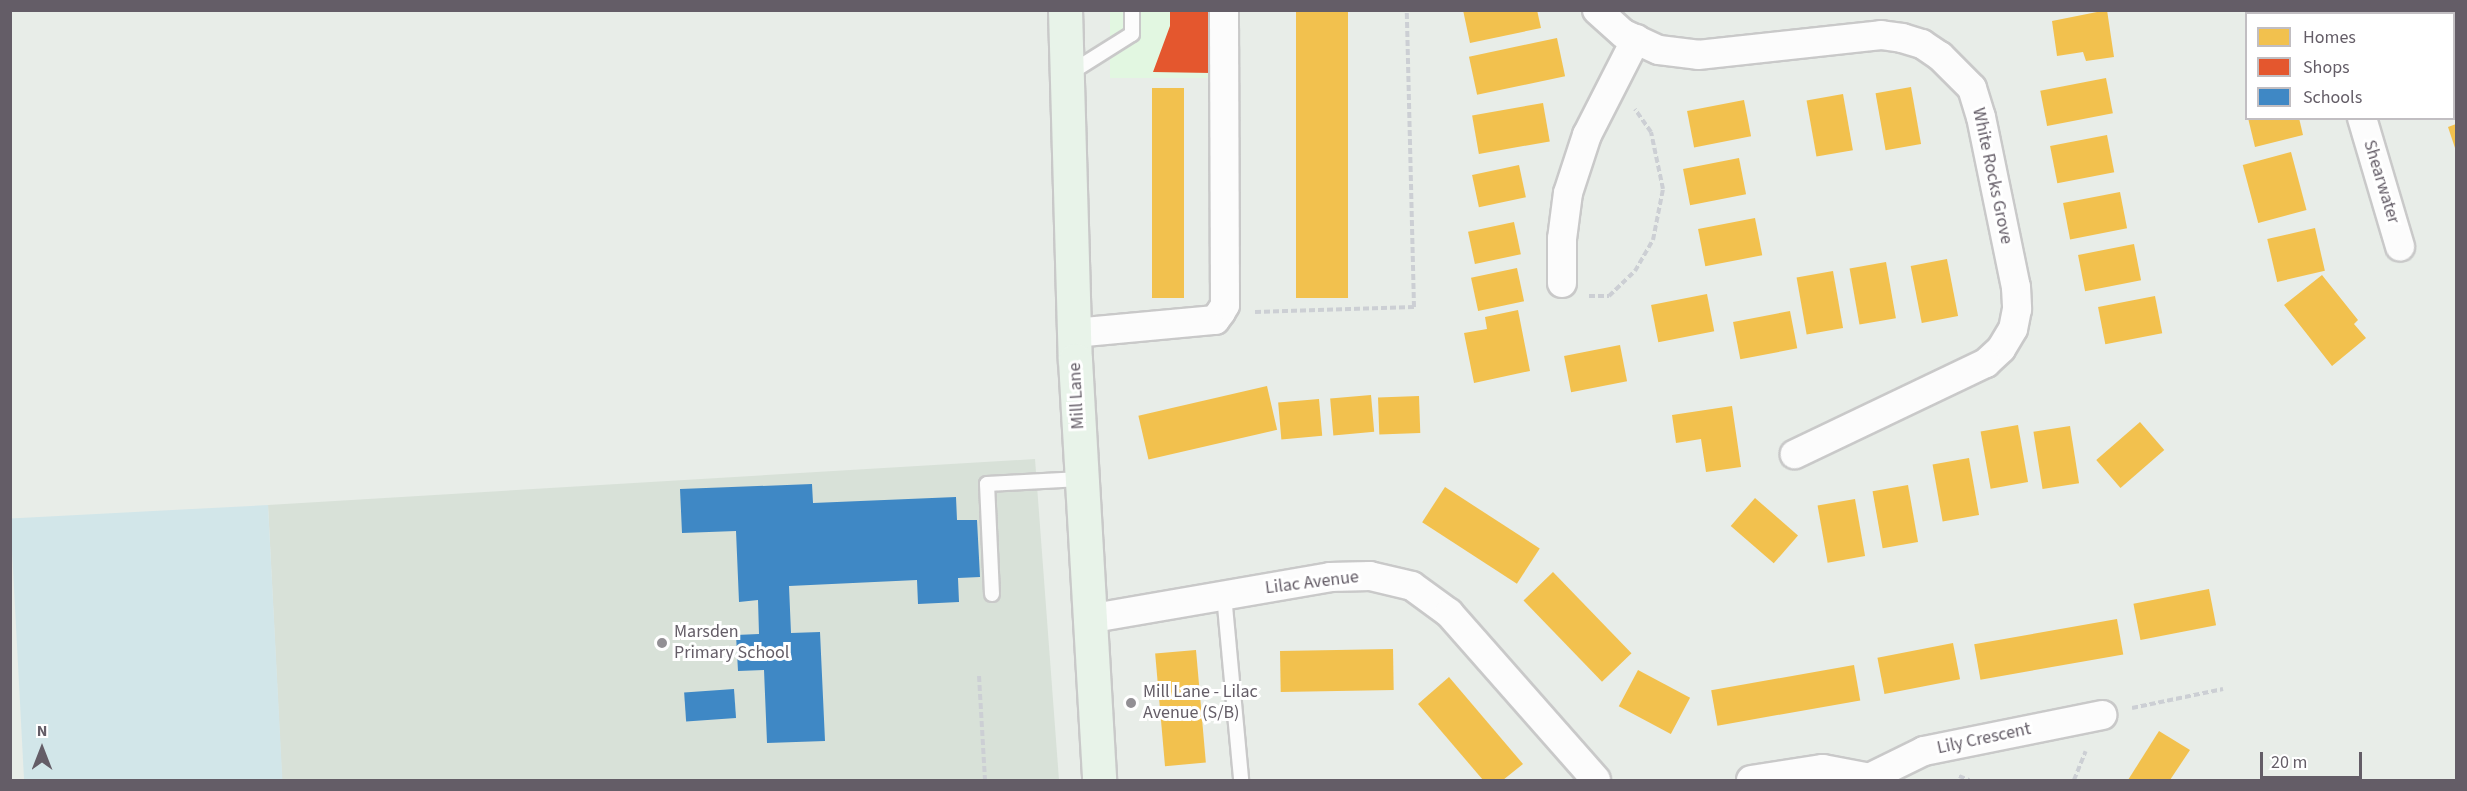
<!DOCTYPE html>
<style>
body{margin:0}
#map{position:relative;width:2467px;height:791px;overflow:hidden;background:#e8ede8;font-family:"Source Sans 3",sans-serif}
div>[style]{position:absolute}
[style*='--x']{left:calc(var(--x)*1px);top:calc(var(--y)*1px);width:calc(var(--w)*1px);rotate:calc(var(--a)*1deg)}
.commercial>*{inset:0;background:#e2f7e1;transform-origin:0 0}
.education>*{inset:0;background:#d8e1d8}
.green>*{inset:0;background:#d2e6e9;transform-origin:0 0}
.homes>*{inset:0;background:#f2c14e;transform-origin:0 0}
.shops>*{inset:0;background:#e4572e}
.schools>*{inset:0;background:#3f88c5;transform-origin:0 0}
.path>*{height:4px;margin-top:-2px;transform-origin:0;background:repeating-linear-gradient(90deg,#cccfd4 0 6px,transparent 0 9px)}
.roads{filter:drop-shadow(2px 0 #c9c9c9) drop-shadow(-2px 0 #c9c9c9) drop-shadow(0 2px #c9c9c9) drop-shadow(0 -2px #c9c9c9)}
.lane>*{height:14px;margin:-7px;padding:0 7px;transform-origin:7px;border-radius:7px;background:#fcfcfc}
.street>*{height:28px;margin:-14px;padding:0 14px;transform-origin:14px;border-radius:14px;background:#fcfcfc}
.primary>*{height:33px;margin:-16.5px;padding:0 16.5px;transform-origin:16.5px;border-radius:16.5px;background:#e8f3e9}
.dots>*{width:16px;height:16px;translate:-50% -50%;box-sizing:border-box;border:3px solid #fff;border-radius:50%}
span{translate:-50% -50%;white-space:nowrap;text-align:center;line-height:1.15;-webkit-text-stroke:6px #fff;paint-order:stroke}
.street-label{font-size:18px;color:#645d67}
.poi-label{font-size:18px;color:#645d67}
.left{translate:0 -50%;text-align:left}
.frame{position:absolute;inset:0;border:12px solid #645d67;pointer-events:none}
.legend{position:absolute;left:2245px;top:12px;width:210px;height:108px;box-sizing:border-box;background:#fff;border:2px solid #c1bec2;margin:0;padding:8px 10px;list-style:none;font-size:18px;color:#645d67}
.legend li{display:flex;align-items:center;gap:12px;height:30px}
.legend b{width:30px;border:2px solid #c1bec2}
.north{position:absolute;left:12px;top:719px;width:60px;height:60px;-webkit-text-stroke:4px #fff;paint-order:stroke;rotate:0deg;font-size:16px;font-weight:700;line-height:24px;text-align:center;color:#645d67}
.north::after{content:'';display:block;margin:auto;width:21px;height:27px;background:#645d67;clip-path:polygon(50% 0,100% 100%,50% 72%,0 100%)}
.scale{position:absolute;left:2260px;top:752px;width:102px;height:27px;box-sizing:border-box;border:3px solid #645d67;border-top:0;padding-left:8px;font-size:18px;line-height:21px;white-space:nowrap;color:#645d67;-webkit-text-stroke:4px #fff;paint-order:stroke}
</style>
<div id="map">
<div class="commercial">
<i style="left:1110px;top:11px;width:102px;height:67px"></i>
</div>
<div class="education">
<i style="clip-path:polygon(1035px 459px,1059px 780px,282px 780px,268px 505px)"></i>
</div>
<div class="green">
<i style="left:268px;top:505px;width:275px;height:258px;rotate:87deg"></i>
</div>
<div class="homes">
<i style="left:1296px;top:10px;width:52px;height:288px"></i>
<i style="clip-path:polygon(1463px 10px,1537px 10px,1541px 28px,1470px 43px)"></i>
<i style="clip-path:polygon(2107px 10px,2114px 57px,2086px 61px,2083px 52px,2057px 56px,2052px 21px)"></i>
<i style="clip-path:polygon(2455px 19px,2456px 102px,2454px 103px,2454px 20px)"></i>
<i style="left:1557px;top:38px;width:39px;height:90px;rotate:78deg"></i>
<i style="left:2106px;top:78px;width:36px;height:67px;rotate:79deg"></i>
<i style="left:1911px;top:87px;width:58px;height:36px;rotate:80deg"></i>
<i style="left:1152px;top:88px;width:32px;height:210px"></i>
<i style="left:1843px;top:94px;width:57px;height:37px;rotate:80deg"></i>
<i style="left:1744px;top:100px;width:37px;height:58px;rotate:79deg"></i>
<i style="left:1543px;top:103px;width:39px;height:72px;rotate:80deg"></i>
<i style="clip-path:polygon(2248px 118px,2299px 118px,2303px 135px,2255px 147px)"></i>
<i style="clip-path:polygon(2456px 124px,2456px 151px,2448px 127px)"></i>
<i style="left:2107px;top:135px;width:38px;height:58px;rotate:79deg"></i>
<i style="left:2291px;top:152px;width:60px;height:50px;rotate:75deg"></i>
<i style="left:1739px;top:158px;width:37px;height:57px;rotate:79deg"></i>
<i style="left:1519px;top:165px;width:33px;height:48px;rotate:78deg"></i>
<i style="left:2120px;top:192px;width:37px;height:58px;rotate:79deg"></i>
<i style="left:1755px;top:218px;width:38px;height:58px;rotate:79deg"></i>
<i style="left:1514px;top:222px;width:33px;height:47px;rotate:78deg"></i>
<i style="left:2315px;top:228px;width:44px;height:49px;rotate:77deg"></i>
<i style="left:2134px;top:244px;width:37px;height:57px;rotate:79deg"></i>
<i style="left:1947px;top:259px;width:58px;height:37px;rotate:79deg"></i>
<i style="left:1886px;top:262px;width:57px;height:37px;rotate:80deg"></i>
<i style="left:1517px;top:268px;width:34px;height:47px;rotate:78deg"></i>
<i style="left:1833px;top:271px;width:58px;height:37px;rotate:80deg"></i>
<i style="clip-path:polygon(2322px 275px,2358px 320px,2354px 324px,2366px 338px,2332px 366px,2284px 305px)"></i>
<i style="left:1707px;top:294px;width:38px;height:57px;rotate:79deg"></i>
<i style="left:2155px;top:296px;width:38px;height:58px;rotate:79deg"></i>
<i style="clip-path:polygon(1518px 310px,1530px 371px,1474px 383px,1464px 333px,1487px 329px,1485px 317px)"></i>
<i style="left:1790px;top:311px;width:38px;height:58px;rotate:79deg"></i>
<i style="left:1620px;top:345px;width:37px;height:57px;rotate:79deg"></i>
<i style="left:1267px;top:386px;width:45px;height:132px;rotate:77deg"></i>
<i style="left:1371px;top:395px;width:37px;height:41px;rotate:85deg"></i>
<i style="left:1419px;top:396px;width:37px;height:41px;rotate:88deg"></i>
<i style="left:1319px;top:399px;width:37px;height:41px;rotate:85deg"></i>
<i style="clip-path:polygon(1732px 406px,1741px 467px,1706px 472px,1701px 439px,1676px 443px,1672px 415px)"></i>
<i style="left:2140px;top:422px;width:37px;height:58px;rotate:49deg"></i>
<i style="left:2018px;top:425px;width:58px;height:38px;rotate:80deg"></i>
<i style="left:2070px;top:426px;width:58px;height:37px;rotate:81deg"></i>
<i style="left:1969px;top:458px;width:58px;height:37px;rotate:80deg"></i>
<i style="left:1908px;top:485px;width:58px;height:36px;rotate:80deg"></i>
<i style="left:1445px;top:487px;width:113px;height:42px;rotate:33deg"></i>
<i style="left:1755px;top:498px;width:57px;height:37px;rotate:41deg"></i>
<i style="left:1855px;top:499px;width:58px;height:38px;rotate:80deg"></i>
<i style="left:1553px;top:572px;width:113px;height:41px;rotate:46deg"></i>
<i style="left:2209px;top:589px;width:37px;height:77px;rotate:79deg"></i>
<i style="left:2117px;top:619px;width:36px;height:145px;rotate:80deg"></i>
<i style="left:1953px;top:643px;width:37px;height:77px;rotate:79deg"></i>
<i style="left:1393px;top:649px;width:41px;height:113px;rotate:89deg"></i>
<i style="left:1196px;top:650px;width:113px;height:41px;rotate:85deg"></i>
<i style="left:1854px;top:665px;width:36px;height:145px;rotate:80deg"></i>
<i style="left:1638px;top:670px;width:59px;height:41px;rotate:28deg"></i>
<i style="clip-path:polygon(1449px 677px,1523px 764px,1503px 780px,1483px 780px,1418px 704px)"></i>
<i style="clip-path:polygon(2159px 731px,2190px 750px,2170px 780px,2128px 780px)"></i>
</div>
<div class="shops">
<i style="clip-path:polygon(1170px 10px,1212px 10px,1211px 73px,1153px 72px,1170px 26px)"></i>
</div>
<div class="schools">
<i style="clip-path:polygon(812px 484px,813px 503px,956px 497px,957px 520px,977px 520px,980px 577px,958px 578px,959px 602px,918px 604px,917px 580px,789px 586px,791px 633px,820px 632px,825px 741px,767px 743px,764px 670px,738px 671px,736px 635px,759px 634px,758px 600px,739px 602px,736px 531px,682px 533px,680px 489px)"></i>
<i style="left:734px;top:689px;width:29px;height:50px;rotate:86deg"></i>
</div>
<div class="path">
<i style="--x:1589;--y:296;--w:20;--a:0"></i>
<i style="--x:1609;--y:296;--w:36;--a:-44"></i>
<i style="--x:1635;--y:271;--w:36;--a:-60"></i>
<i style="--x:1653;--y:240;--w:52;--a:-78.9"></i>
<i style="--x:1663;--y:189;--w:58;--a:-101.9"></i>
<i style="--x:1651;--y:132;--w:28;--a:-125"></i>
<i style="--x:1255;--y:312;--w:159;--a:-1.8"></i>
<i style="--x:1414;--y:307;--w:297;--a:-91.4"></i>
<i style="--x:979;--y:676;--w:104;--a:86.7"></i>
<i style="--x:2132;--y:708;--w:93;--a:-11.8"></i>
<i style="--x:1959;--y:776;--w:11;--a:22"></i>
<i style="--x:2074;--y:780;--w:31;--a:-68"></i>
</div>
<div class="roads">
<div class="lane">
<i style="--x:1070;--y:73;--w:73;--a:-32.2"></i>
<i style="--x:1132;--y:34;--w:24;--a:-90"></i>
<i style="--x:992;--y:594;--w:110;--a:-92.6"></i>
<i style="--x:987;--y:484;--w:94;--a:-3"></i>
<i style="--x:1224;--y:595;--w:186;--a:84.7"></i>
</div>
<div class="street">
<i style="--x:1597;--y:10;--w:36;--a:42"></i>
<i style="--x:1624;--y:34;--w:38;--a:25"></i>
<i style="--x:1659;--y:50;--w:39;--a:7"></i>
<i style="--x:1698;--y:55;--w:184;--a:-6.2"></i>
<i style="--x:1881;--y:35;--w:21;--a:8"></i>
<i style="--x:1902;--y:38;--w:21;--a:17"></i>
<i style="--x:1922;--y:44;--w:22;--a:34"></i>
<i style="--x:1940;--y:56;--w:45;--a:45"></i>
<i style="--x:1972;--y:88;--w:30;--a:73"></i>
<i style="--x:1981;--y:117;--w:174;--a:78.4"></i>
<i style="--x:2016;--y:287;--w:22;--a:87"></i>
<i style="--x:2017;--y:309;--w:20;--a:101"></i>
<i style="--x:2013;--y:329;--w:23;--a:121"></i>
<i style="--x:2001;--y:349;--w:21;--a:137"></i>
<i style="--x:1986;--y:363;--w:212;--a:154.5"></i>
<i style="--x:2330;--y:10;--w:4;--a:76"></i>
<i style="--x:2362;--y:118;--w:134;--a:73.5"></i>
<i style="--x:1562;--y:283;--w:44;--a:-90"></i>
<i style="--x:1562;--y:239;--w:46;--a:-82.6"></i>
<i style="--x:1568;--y:193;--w:61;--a:-71.9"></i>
<i style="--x:1587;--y:135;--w:108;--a:-63"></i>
<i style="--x:1074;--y:333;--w:142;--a:-5.3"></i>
<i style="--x:1215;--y:320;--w:10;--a:-53"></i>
<i style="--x:1221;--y:312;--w:8;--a:-60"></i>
<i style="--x:1225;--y:305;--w:295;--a:-90.2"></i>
<i style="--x:1088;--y:619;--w:246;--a:-9.8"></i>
<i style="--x:1330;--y:577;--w:40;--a:-1.4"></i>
<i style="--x:1370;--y:576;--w:43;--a:13.4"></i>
<i style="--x:1412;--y:586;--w:46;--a:36.1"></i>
<i style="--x:1449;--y:613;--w:222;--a:48.6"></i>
<i style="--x:1871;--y:777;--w:59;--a:-26.1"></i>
<i style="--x:1924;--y:751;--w:182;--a:-11.4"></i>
<i style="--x:1751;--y:780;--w:73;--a:-8.7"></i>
<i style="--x:1823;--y:769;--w:59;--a:10.7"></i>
</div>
<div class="primary">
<i style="--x:1065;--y:10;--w:350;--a:88.4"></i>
<i style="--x:1075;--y:360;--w:421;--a:86.7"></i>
</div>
</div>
<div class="dots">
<i style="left:662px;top:643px;background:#928f94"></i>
<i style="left:1131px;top:703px;background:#928f94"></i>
</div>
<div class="street-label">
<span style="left:1992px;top:176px;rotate:78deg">White Rocks Grove</span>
<span style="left:2381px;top:182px;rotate:73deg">Shearwater</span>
<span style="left:1077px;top:396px;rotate:-93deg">Mill Lane</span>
<span style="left:1312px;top:583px;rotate:-7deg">Lilac Avenue</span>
<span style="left:1984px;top:739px;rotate:-12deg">Lily Crescent</span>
</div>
<div class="poi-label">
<span class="left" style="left:674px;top:643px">Marsden<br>Primary School</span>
<span class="left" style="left:1143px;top:703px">Mill Lane - Lilac<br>Avenue (S/B)</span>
</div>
<div class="frame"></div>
<ul class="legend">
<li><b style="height:16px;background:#f2c14e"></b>Homes</li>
<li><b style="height:16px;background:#e4572e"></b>Shops</li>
<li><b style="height:16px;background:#3f88c5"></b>Schools</li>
</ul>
<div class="north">N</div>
<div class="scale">20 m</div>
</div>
